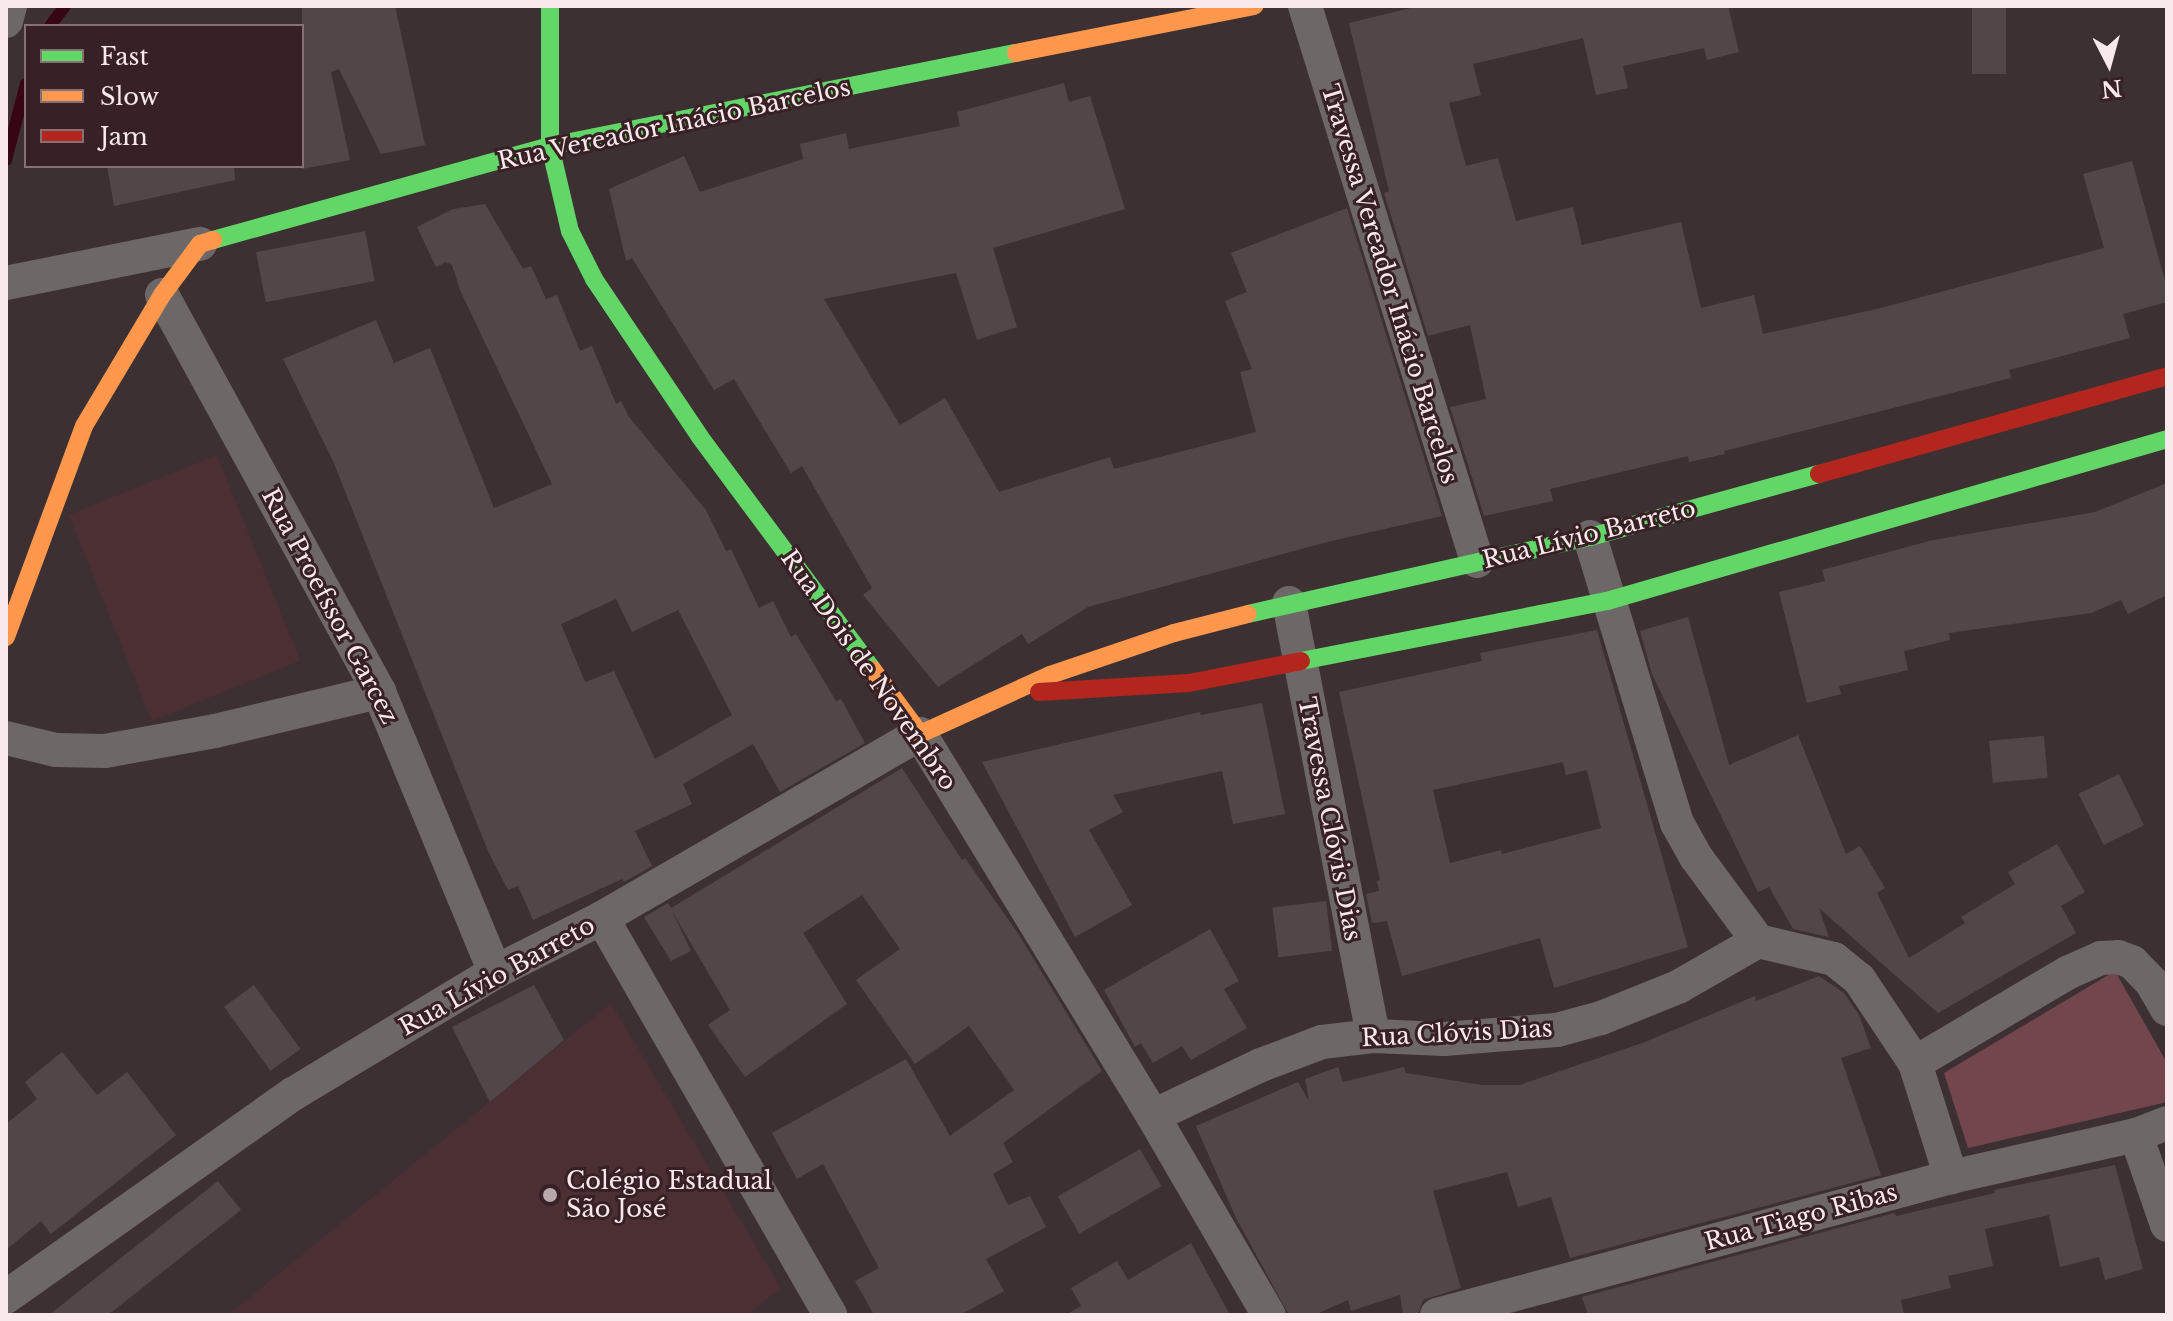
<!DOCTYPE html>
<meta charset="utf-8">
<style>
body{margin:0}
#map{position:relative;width:2173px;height:1321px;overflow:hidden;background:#3d3032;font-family:"Libre Baskerville",serif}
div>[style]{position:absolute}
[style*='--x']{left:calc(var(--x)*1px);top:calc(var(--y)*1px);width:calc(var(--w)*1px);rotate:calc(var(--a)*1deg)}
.built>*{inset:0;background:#4b2f33;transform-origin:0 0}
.green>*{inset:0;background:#73464d}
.stream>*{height:12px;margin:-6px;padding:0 6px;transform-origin:6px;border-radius:6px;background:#360614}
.building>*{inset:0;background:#524748;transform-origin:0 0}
.street>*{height:34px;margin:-17px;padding:0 17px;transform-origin:17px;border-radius:17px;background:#6e6768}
.fast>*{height:18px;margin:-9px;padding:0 9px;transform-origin:9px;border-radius:9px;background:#63d668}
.slow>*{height:18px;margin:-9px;padding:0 9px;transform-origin:9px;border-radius:9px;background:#ff974d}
.jam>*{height:18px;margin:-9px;padding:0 9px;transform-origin:9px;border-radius:9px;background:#b3261e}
.dots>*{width:22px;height:22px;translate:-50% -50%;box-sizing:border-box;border:4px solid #382124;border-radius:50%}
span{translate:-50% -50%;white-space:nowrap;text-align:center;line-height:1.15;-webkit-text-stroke:6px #382124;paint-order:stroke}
.street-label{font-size:24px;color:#f9e9eb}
.poi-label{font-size:24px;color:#f9e9eb}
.left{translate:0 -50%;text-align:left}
.frame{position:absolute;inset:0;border:8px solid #f9e9eb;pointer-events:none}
.legend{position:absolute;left:24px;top:24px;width:280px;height:144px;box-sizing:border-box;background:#382124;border:2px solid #857174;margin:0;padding:10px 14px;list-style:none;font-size:24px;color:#f9e9eb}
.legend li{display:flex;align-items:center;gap:16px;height:40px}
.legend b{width:40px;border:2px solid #857174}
.north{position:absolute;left:2069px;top:24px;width:80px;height:80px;-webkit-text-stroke:6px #382124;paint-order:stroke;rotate:174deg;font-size:22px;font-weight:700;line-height:32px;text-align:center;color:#f9e9eb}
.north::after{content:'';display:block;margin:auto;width:28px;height:36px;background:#f9e9eb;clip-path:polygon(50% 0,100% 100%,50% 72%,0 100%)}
</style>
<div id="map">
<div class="built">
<i style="left:217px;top:455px;width:222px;height:160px;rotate:68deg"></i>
<i style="clip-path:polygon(611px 1003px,781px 1288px,747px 1315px,228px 1315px)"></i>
</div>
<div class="green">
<i style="clip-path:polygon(2115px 971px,2167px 1063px,2167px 1102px,1968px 1148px,1944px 1073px)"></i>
</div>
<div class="stream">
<i style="--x:50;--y:26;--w:25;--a:-53"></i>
<i style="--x:6;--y:160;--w:79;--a:-75.3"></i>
</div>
<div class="building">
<i style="clip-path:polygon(302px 6px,395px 6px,425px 145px,381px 154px,339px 69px,331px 72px,350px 160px,302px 169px)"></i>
<i style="clip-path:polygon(1419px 6px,1728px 6px,1739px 52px,1707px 60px,1704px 48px,1623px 66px,1628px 88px,1596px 95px,1583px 38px,1473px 64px,1481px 95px,1449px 103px,1466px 166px,1498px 158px,1516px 221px,1573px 207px,1582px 245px,1681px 222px,1701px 308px,1754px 295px,1763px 334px,1881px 308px,2104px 248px,2083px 174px,2132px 161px,2167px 288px,2167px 302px,2123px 314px,2130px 338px,2009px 370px,2011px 378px,1724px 451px,1725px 454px,1689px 462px,1688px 456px,1550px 489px,1553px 501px,1484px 516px,1450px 407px,1486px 399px,1470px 325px,1428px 336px,1384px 193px,1389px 191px,1349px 23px)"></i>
<i style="left:1972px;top:6px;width:34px;height:68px"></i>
<i style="clip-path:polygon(1064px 83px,1069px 102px,1090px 96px,1125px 209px,993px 248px,1017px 327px,977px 340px,956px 273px,824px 299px,900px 425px,945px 398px,999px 492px,1110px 457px,1114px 469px,1256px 432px,1240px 372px,1252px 369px,1225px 301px,1247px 292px,1231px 253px,1347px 208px,1442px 516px,1327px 542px,1088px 607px,1028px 644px,1022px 634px,938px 687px,863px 595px,872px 588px,802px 466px,791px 473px,734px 379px,714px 390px,632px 258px,626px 261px,609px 189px,684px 156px,700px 192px,803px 159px,800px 144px,846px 133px,849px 149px,960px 126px,957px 112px)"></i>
<i style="clip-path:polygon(107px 166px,234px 166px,235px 180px,114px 206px)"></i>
<i style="clip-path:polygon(evenodd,485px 204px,523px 269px,531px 266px,546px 299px,557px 295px,580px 351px,592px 346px,616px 404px,621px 401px,629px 417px,706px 510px,726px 551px,731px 549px,759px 608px,773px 601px,791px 637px,796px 634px,836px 701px,841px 699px,865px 743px,780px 792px,753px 744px,683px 784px,692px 804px,635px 831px,652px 866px,624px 882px,622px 879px,533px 920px,518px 886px,508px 890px,488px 851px,333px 461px,283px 359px,376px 320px,394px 363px,430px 348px,494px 508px,552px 484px,460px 290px,452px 265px,446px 262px,436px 267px,417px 227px,453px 209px,485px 204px,616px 599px,632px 632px,678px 610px,732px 715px,655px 759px,614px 671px,585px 682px,561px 624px,616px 599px)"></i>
<i style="left:365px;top:231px;width:51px;height:111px;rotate:79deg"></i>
<i style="clip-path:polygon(2167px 483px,2167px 595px,2128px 614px,2121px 600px,2091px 613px,1949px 633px,1950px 640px,1904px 651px,1908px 670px,1839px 686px,1841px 694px,1807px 703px,1779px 592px,1825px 581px,1822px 570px,1933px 540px,2095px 512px)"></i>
<i style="clip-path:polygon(1688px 617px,1729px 765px,1798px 735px,1846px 854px,1860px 846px,1885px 888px,1877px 893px,1909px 958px,1965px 923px,1961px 917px,2015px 884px,2008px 872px,2057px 844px,2085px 892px,2061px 906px,2076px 933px,1938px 1013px,1819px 908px,1829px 937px,1793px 929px,1769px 887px,1758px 892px,1652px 674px,1640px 631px)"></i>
<i style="clip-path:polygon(evenodd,1597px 630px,1688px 947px,1554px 988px,1540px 938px,1402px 976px,1387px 921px,1372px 923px,1366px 894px,1379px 891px,1377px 881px,1380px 880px,1339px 692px,1482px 661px,1480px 653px,1597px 630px,1563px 762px,1566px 775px,1587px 770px,1601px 828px,1502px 854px,1501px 850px,1450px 863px,1433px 790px,1563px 762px)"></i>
<i style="clip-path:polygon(1262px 703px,1285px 814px,1233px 824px,1222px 771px,1113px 795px,1123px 812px,1089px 830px,1132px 905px,1075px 937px,982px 762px,1200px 712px,1201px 715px)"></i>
<i style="left:2044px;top:736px;width:42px;height:55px;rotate:85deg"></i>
<i style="clip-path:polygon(902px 768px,962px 860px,965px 858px,1019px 935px,1102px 1071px,1003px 1143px,1013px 1162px,993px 1174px,1008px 1205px,1030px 1196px,1046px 1227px,986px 1259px,1004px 1291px,960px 1315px,874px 1315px,855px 1281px,879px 1268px,823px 1164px,797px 1179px,772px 1133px,906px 1059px,950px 1136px,1014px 1090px,969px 1026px,915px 1064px,856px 980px,900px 949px,862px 895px,803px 933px,847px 1004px,745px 1077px,708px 1025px,730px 1010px,672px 911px,691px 951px,671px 961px,644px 917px,668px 903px,671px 908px)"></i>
<i style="left:2119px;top:774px;width:57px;height:45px;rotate:64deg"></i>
<i style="left:1326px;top:901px;width:50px;height:54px;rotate:83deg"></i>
<i style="clip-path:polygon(1210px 929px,1239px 981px,1224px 989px,1247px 1028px,1191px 1060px,1182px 1046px,1153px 1063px,1141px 1043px,1135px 1047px,1104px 990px)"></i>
<i style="clip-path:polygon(1819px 976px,1844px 993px,1859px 1015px,1871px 1048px,1841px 1058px,1881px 1175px,1570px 1258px,1551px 1197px,1518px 1207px,1507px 1172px,1433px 1191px,1461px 1288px,1423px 1300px,1418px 1315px,1403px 1315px,1400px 1295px,1351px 1311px,1348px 1300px,1314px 1315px,1289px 1315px,1236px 1218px,1196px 1126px,1298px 1082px,1309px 1101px,1305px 1079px,1338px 1067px,1343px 1082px,1404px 1067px,1406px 1073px,1482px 1085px,1520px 1085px,1645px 1042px,1755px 996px,1756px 1001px)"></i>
<i style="left:254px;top:985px;width:79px;height:37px;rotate:54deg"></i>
<i style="clip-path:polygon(534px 985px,564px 1040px,490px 1102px,452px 1027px)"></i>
<i style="clip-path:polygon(62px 1052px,97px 1095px,127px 1072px,176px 1135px,51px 1234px,41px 1221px,6px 1250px,6px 1124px,37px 1099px,25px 1082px)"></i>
<i style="left:1140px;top:1149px;width:43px;height:95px;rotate:60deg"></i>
<i style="clip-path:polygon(2115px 1165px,2143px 1269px,2105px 1280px,2099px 1257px,2060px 1267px,2049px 1215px,1985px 1229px,1993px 1266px,1948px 1276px,1951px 1288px,1901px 1300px,1904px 1315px,1588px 1315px,1582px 1297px,1894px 1213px,1896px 1216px,1995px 1193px,1994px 1190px)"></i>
<i style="clip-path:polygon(218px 1181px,241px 1210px,108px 1315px,49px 1315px)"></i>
<i style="clip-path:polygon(1191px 1243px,1230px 1315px,1066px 1315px,1081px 1306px,1071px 1288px,1117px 1261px,1128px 1280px)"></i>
</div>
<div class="street">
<i style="--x:1305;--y:6;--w:581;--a:72.78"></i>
<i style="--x:6;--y:21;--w:16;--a:-75"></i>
<i style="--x:6;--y:283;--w:198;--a:-11.4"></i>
<i style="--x:162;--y:295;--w:452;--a:61.3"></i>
<i style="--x:379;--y:692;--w:303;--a:67.5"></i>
<i style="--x:1590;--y:537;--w:299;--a:73.1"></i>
<i style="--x:1677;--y:823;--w:39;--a:61"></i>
<i style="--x:1696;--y:857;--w:104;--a:53.6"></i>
<i style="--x:1758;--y:941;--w:78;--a:13.3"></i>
<i style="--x:1834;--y:959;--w:32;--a:39"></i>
<i style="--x:1859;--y:979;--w:101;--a:56.3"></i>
<i style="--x:1915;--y:1063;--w:120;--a:72.5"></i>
<i style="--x:1289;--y:603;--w:441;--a:79"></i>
<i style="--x:6;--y:738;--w:51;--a:13.5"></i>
<i style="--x:56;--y:750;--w:49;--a:1.2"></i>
<i style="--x:105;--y:751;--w:112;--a:-10.3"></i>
<i style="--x:215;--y:731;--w:169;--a:-13.4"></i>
<i style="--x:602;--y:918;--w:458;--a:60.1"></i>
<i style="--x:1915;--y:1063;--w:177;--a:-30.6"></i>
<i style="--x:2067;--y:973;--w:37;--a:-24"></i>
<i style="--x:2101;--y:958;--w:17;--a:-3"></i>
<i style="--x:2118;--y:957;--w:15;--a:20"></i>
<i style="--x:2132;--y:962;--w:29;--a:46"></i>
<i style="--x:2152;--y:983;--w:30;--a:60"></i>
<i style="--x:1153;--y:1116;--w:119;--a:-25.3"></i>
<i style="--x:1261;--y:1065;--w:65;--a:-20.7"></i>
<i style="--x:1322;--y:1042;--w:51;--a:-6.7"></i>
<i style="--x:1373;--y:1036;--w:71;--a:2.4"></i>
<i style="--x:1444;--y:1039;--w:113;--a:-4.6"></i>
<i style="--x:1557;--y:1030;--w:46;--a:-15.3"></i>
<i style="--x:1601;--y:1018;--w:83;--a:-21.9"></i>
<i style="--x:1678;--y:987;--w:92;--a:-29.9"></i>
<i style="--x:2136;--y:1135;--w:95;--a:71"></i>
<i style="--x:6;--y:1297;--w:352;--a:-35.3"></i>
<i style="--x:293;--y:1094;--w:236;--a:-31.1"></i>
<i style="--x:495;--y:972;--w:120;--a:-26.8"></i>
<i style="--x:602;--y:918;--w:367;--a:-30.1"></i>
<i style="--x:920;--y:734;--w:447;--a:58.6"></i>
<i style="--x:1153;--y:1116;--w:230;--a:59.8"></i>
<i style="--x:1437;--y:1315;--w:532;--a:-15.03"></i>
<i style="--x:1951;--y:1177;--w:190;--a:-12.8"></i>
<i style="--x:2136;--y:1135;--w:33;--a:-21"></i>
</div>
<div class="fast">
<i style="--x:550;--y:6;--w:140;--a:90"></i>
<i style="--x:550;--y:146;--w:87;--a:76.8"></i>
<i style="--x:570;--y:231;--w:54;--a:63.4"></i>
<i style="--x:594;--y:279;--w:190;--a:56.1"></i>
<i style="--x:700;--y:437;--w:290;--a:53.4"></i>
<i style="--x:213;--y:240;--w:350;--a:-15.6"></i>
<i style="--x:550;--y:146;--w:475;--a:-11.3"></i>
<i style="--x:1248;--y:614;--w:351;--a:-12.7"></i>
<i style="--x:1590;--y:537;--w:238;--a:-15.4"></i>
<i style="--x:1301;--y:661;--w:312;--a:-11.1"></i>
<i style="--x:1607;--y:601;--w:583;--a:-16.13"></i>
</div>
<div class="slow">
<i style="--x:1016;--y:53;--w:243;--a:-11.2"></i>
<i style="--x:6;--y:637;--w:225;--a:-69.7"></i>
<i style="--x:84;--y:426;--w:152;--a:-59.2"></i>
<i style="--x:162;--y:295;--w:64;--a:-53.3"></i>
<i style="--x:200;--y:244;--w:14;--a:-17"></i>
<i style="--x:873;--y:670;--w:79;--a:53.7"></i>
<i style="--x:920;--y:734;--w:143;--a:-24.4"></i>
<i style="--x:1050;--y:675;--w:131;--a:-18.7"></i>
<i style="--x:1174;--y:633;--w:76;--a:-14.4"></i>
</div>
<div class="jam">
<i style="--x:1819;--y:474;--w:362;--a:-15.7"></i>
<i style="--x:1039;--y:692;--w:150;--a:-3.4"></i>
<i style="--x:1189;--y:683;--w:114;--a:-11.1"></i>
</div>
<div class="dots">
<i style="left:550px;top:1195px;background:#b7a8aa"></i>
</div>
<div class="street-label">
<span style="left:674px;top:124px;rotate:-12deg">Rua Vereador Inácio Barcelos</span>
<span style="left:1390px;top:284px;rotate:73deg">Travessa Vereador Inácio Barcelos</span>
<span style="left:1589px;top:534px;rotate:-14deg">Rua Lívio Barreto</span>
<span style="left:330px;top:606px;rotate:62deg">Rua Proefssor Garcez</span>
<span style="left:869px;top:670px;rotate:55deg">Rua Dois de Novembro</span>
<span style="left:1330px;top:819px;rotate:79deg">Travessa Clóvis Dias</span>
<span style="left:497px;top:976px;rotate:-29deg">Rua Lívio Barreto</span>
<span style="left:1457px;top:1033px;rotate:-3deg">Rua Clóvis Dias</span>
<span style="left:1801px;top:1217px;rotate:-15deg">Rua Tiago Ribas</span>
</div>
<div class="poi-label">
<span class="left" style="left:566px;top:1195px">Colégio Estadual<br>São José</span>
</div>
<div class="frame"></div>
<ul class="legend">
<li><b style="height:10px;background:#63d668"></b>Fast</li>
<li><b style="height:10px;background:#ff974d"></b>Slow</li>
<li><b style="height:10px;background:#b3261e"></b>Jam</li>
</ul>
<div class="north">N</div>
</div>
